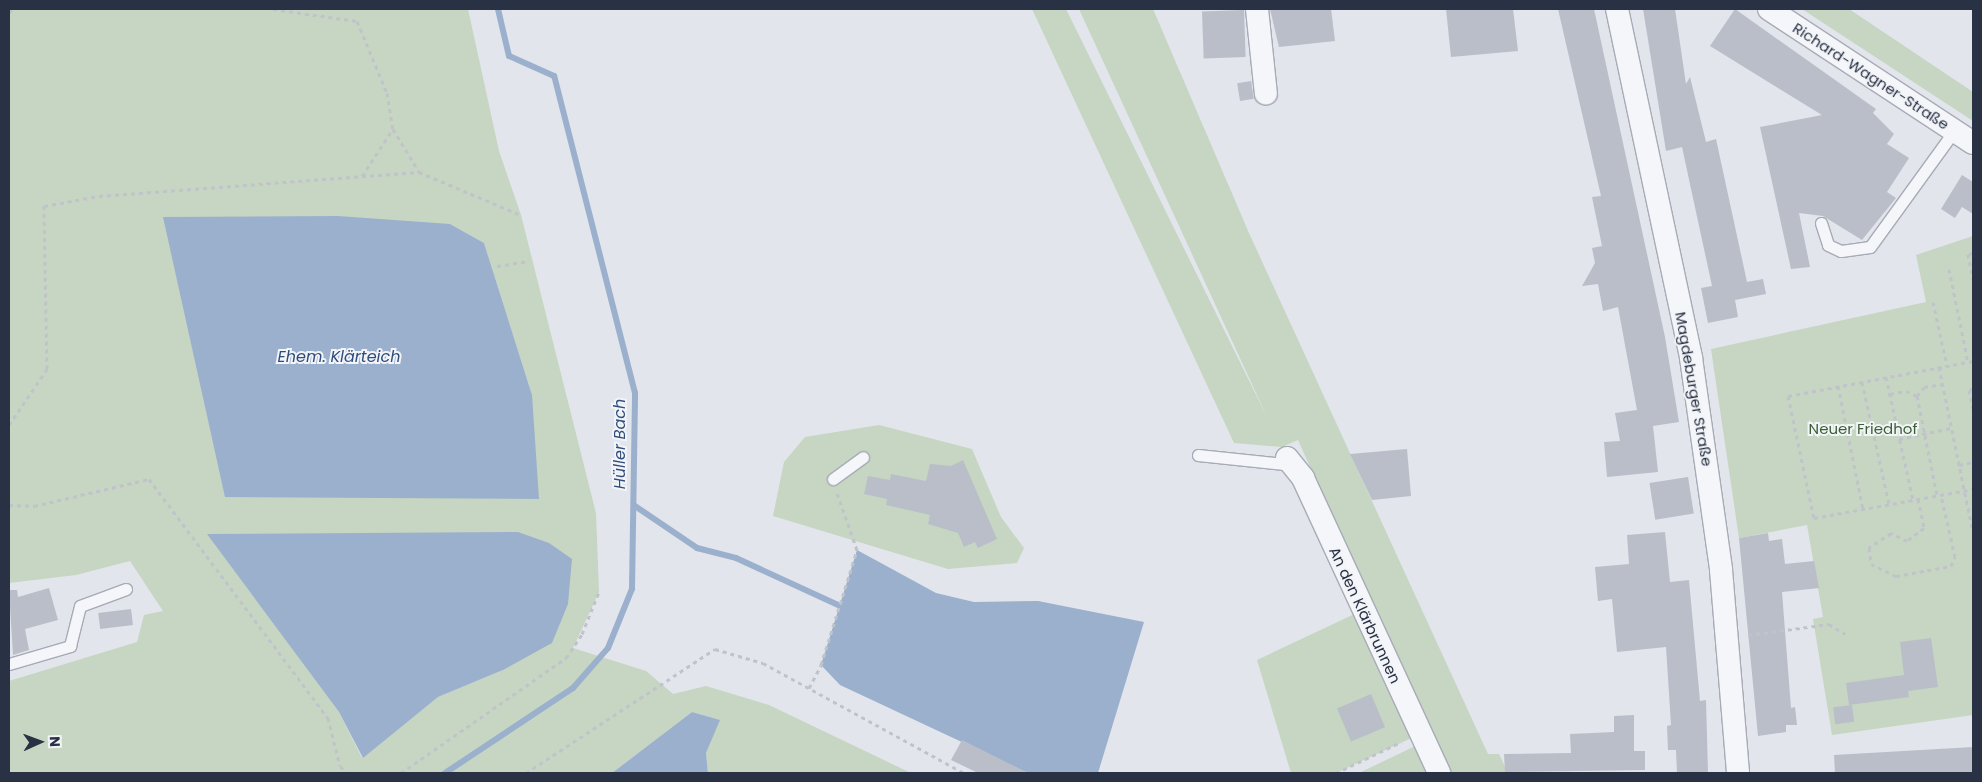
<!DOCTYPE html>
<meta charset="utf-8">
<style>
body{margin:0}
#map{position:relative;width:1982px;height:782px;overflow:hidden;background:#e2e5eb;font-family:Poppins,sans-serif}
div>[style]{position:absolute}
[style*='--x']{left:calc(var(--x)*1px);top:calc(var(--y)*1px);width:calc(var(--w)*1px);rotate:calc(var(--a)*1deg)}
.green>*{inset:0;background:#c6d6c2}
.water>*{inset:0;background:#9bb0cd}
.stream>*{height:6px;margin:-3px;padding:0 3px;transform-origin:3px;border-radius:3px;background:#9bb0cd}
.building>*{inset:0;background:#b9bec9;transform-origin:0 0}
.path>*{height:3px;margin-top:-1.5px;transform-origin:0;background:repeating-linear-gradient(90deg,#c0c3ca 0 4px,transparent 0 8px)}
.roads{filter:drop-shadow(1px 0 #a7abb6) drop-shadow(-1px 0 #a7abb6) drop-shadow(0 1px #a7abb6) drop-shadow(0 -1px #a7abb6)}
.lane>*{height:11px;margin:-5.5px;padding:0 5.5px;transform-origin:5.5px;border-radius:5.5px;background:#f5f6f9}
.street>*{height:22px;margin:-11px;padding:0 11px;transform-origin:11px;border-radius:11px;background:#f5f6f9}
span{translate:-50% -50%;white-space:nowrap;text-align:center;line-height:1.15;-webkit-text-stroke:4px #f2f4f8;paint-order:stroke}
.street-label{font-size:15px;color:#293144}
.park-label{font-size:15px;color:#3a6135}
.water-label{font-size:16px;color:#2f4d7c;font-style:italic}
.frame{position:absolute;inset:0;border:10px solid #293144;pointer-events:none}
.north{position:absolute;left:15px;top:717px;width:50px;height:50px;-webkit-text-stroke:4px #f2f4f8;paint-order:stroke;rotate:88deg;font-size:14px;font-weight:700;line-height:20px;text-align:center;color:#293144}
.north::after{content:'';display:block;margin:auto;width:18px;height:22px;background:#293144;clip-path:polygon(50% 0,100% 100%,50% 72%,0 100%)}
</style>
<div id="map">
<div class="green">
<i style="clip-path:polygon(evenodd,9px 9px,468px 9px,499px 151px,521px 215px,596px 513px,599px 592px,573px 648px,646px 671px,673px 694px,706px 686px,769px 705px,911px 773px,708px 773px,706px 753px,719px 720px,692px 712px,612px 773px,9px 773px,9px 681px,137px 642px,144px 615px,163px 611px,130px 561px,76px 575px,9px 583px,9px 9px,450px 224px,484px 243px,532px 395px,450px 224px,9px 9px,208px 534px,503px 670px,438px 697px,362px 758px,339px 712px,208px 534px)"></i>
<i style="clip-path:polygon(1032px 9px,1066px 9px,1268px 419px,1079px 9px,1153px 9px,1249px 233px,1488px 754px,1499px 754px,1508px 773px,1359px 773px,1432px 738px,1298px 440px,1282px 447px,1234px 443px)"></i>
<i style="clip-path:polygon(1802px 9px,1849px 9px,1973px 92px,1973px 121px)"></i>
<i style="clip-path:polygon(1973px 236px,1973px 715px,1832px 735px,1813px 619px,1823px 617px,1807px 525px,1739px 538px,1711px 349px,1926px 302px,1916px 255px)"></i>
<i style="clip-path:polygon(879px 425px,972px 449px,1001px 517px,1024px 548px,1017px 563px,948px 569px,773px 516px,784px 462px,805px 437px)"></i>
<i style="clip-path:polygon(1363px 610px,1420px 734px,1336px 773px,1291px 773px,1257px 660px)"></i>
</div>
<div class="water">
<i style="clip-path:polygon(338px 216px,450px 224px,484px 243px,532px 395px,539px 499px,225px 497px,163px 217px)"></i>
<i style="clip-path:polygon(518px 532px,549px 543px,572px 559px,568px 604px,552px 643px,503px 670px,438px 697px,363px 758px,339px 712px,207px 534px)"></i>
<i style="clip-path:polygon(857px 550px,936px 593px,974px 602px,1038px 601px,1144px 622px,1098px 773px,1028px 773px,840px 685px,821px 665px)"></i>
<i style="clip-path:polygon(692px 712px,720px 720px,706px 753px,708px 773px,612px 773px)"></i>
</div>
<div class="stream">
<i style="--x:635;--y:506;--w:75;--a:34.1"></i>
<i style="--x:697;--y:548;--w:40;--a:14.4"></i>
<i style="--x:736;--y:558;--w:122;--a:24.7"></i>
<i style="--x:445;--y:773;--w:154;--a:-33.6"></i>
<i style="--x:573;--y:688;--w:53;--a:-48.8"></i>
<i style="--x:608;--y:648;--w:64;--a:-67.9"></i>
<i style="--x:632;--y:589;--w:196;--a:-89.1"></i>
<i style="--x:635;--y:393;--w:327;--a:-104.3"></i>
<i style="--x:554;--y:76;--w:49;--a:-156"></i>
<i style="--x:509;--y:56;--w:48;--a:-103.2"></i>
</div>
<div class="building">
<i style="clip-path:polygon(1270px 9px,1331px 9px,1335px 41px,1279px 47px)"></i>
<i style="clip-path:polygon(1446px 9px,1513px 9px,1518px 51px,1451px 57px)"></i>
<i style="clip-path:polygon(1558px 9px,1594px 9px,1665px 337px,1679px 422px,1653px 426px,1658px 472px,1607px 477px,1604px 442px,1620px 441px,1615px 413px,1637px 410px,1618px 307px,1603px 311px,1598px 284px,1582px 286px,1595px 263px,1592px 248px,1602px 246px,1592px 197px,1601px 196px)"></i>
<i style="clip-path:polygon(1643px 9px,1675px 9px,1686px 84px,1690px 77px,1706px 142px,1716px 139px,1747px 282px,1763px 279px,1766px 294px,1735px 300px,1738px 317px,1708px 323px,1701px 288px,1712px 286px,1682px 147px,1666px 151px)"></i>
<i style="clip-path:polygon(1735px 9px,1876px 109px,1873px 113px,1894px 134px,1887px 144px,1909px 158px,1887px 192px,1896px 198px,1862px 240px,1823px 216px,1799px 213px,1810px 267px,1791px 269px,1760px 127px,1822px 115px,1710px 46px)"></i>
<i style="left:1244px;top:10px;width:47px;height:42px;rotate:88deg"></i>
<i style="left:1251px;top:81px;width:18px;height:14px;rotate:81deg"></i>
<i style="clip-path:polygon(1962px 175px,1973px 182px,1973px 214px,1962px 207px,1955px 218px,1941px 209px)"></i>
<i style="clip-path:polygon(1407px 449px,1411px 496px,1372px 500px,1350px 454px)"></i>
<i style="clip-path:polygon(963px 460px,997px 539px,978px 548px,975px 542px,964px 547px,958px 533px,928px 524px,930px 515px,886px 505px,887px 499px,864px 494px,868px 476px,890px 480px,891px 474px,926px 481px,930px 464px,951px 466px)"></i>
<i style="left:1688px;top:477px;width:37px;height:39px;rotate:81deg"></i>
<i style="clip-path:polygon(1665px 532px,1670px 582px,1689px 580px,1700px 701px,1706px 700px,1708px 773px,1677px 773px,1676px 750px,1668px 750px,1667px 726px,1671px 725px,1666px 647px,1617px 652px,1612px 599px,1598px 601px,1595px 567px,1629px 564px,1627px 535px)"></i>
<i style="clip-path:polygon(1768px 533px,1769px 541px,1782px 539px,1785px 564px,1814px 561px,1819px 588px,1782px 592px,1791px 708px,1795px 707px,1797px 725px,1786px 725px,1786px 732px,1758px 736px,1739px 538px)"></i>
<i style="clip-path:polygon(49px 588px,58px 620px,25px 629px,29px 650px,13px 655px,9px 590px,17px 590px,18px 597px)"></i>
<i style="left:131px;top:609px;width:16px;height:33px;rotate:83deg"></i>
<i style="clip-path:polygon(1931px 638px,1938px 687px,1908px 691px,1909px 697px,1849px 705px,1846px 683px,1904px 675px,1900px 642px)"></i>
<i style="left:1371px;top:694px;width:36px;height:37px;rotate:67deg"></i>
<i style="left:1852px;top:705px;width:17px;height:19px;rotate:83deg"></i>
<i style="clip-path:polygon(1634px 715px,1634px 751px,1645px 751px,1645px 770px,1505px 772px,1504px 754px,1571px 753px,1570px 734px,1614px 732px,1614px 716px)"></i>
<i style="clip-path:polygon(962px 740px,1028px 773px,978px 773px,951px 760px)"></i>
<i style="clip-path:polygon(1973px 747px,1973px 773px,1835px 773px,1834px 755px)"></i>
</div>
<div class="path">
<i style="--x:273;--y:9;--w:85;--a:8.1"></i>
<i style="--x:357;--y:21;--w:78;--a:67.4"></i>
<i style="--x:387;--y:93;--w:36;--a:81"></i>
<i style="--x:393;--y:129;--w:50;--a:58.8"></i>
<i style="--x:9;--y:13;--w:6;--a:-45"></i>
<i style="--x:362;--y:176;--w:56;--a:-56.6"></i>
<i style="--x:1973;--y:253;--w:5;--a:169"></i>
<i style="--x:1968;--y:254;--w:26;--a:79"></i>
<i style="--x:497;--y:266;--w:32;--a:-9"></i>
<i style="--x:1949;--y:269;--w:95;--a:78.5"></i>
<i style="--x:1933;--y:302;--w:66;--a:77.7"></i>
<i style="--x:1973;--y:361;--w:188;--a:169.3"></i>
<i style="--x:1788;--y:396;--w:125;--a:78"></i>
<i style="--x:1814;--y:518;--w:162;--a:-10.3"></i>
<i style="--x:1939;--y:367;--w:168;--a:78.4"></i>
<i style="--x:1886;--y:377;--w:126;--a:77.6"></i>
<i style="--x:1862;--y:382;--w:125;--a:77.5"></i>
<i style="--x:1838;--y:386;--w:126;--a:78.5"></i>
<i style="--x:1973;--y:389;--w:4;--a:166"></i>
<i style="--x:1969;--y:390;--w:19;--a:78"></i>
<i style="--x:1890;--y:394;--w:16;--a:-11"></i>
<i style="--x:1906;--y:391;--w:12;--a:24"></i>
<i style="--x:1917;--y:396;--w:11;--a:-52"></i>
<i style="--x:1924;--y:387;--w:18;--a:-9"></i>
<i style="--x:1917;--y:396;--w:101;--a:78.6"></i>
<i style="--x:9;--y:425;--w:68;--a:-55.8"></i>
<i style="--x:47;--y:369;--w:163;--a:-91.1"></i>
<i style="--x:44;--y:206;--w:56;--a:-10.3"></i>
<i style="--x:99;--y:196;--w:321;--a:-4.3"></i>
<i style="--x:419;--y:172;--w:111;--a:22.9"></i>
<i style="--x:1899;--y:439;--w:53;--a:-11.9"></i>
<i style="--x:1959;--y:465;--w:14;--a:-12"></i>
<i style="--x:1918;--y:499;--w:30;--a:78"></i>
<i style="--x:1924;--y:528;--w:21;--a:143"></i>
<i style="--x:1907;--y:541;--w:18;--a:-153"></i>
<i style="--x:1891;--y:533;--w:27;--a:146"></i>
<i style="--x:1869;--y:548;--w:16;--a:83"></i>
<i style="--x:1871;--y:564;--w:28;--a:26"></i>
<i style="--x:1896;--y:576;--w:56;--a:-10.3"></i>
<i style="--x:1951;--y:566;--w:10;--a:-66"></i>
<i style="--x:1955;--y:557;--w:64;--a:-102.7"></i>
<i style="--x:9;--y:505;--w:25;--a:2"></i>
<i style="--x:34;--y:506;--w:118;--a:-13.2"></i>
<i style="--x:149;--y:479;--w:299;--a:53.2"></i>
<i style="--x:328;--y:718;--w:49;--a:76"></i>
<i style="--x:340;--y:766;--w:10;--a:45"></i>
<i style="--x:1748;--y:635;--w:82;--a:-7.7"></i>
<i style="--x:1829;--y:624;--w:19;--a:32"></i>
<i style="--x:809;--y:688;--w:26;--a:-62"></i>
<i style="--x:821;--y:665;--w:121;--a:-72.6"></i>
<i style="--x:857;--y:550;--w:60;--a:-109.3"></i>
<i style="--x:401;--y:773;--w:201;--a:-34.9"></i>
<i style="--x:566;--y:658;--w:29;--a:-56"></i>
<i style="--x:582;--y:634;--w:45;--a:-68"></i>
<i style="--x:526;--y:773;--w:226;--a:-33.3"></i>
<i style="--x:715;--y:649;--w:50;--a:16.3"></i>
<i style="--x:763;--y:663;--w:229;--a:28.7"></i>
<i style="--x:1336;--y:773;--w:72;--a:-25.5"></i>
</div>
<div class="roads">
<div class="lane">
<i style="--x:1821;--y:223;--w:23;--a:72"></i>
<i style="--x:1828;--y:245;--w:14;--a:25"></i>
<i style="--x:1841;--y:251;--w:29;--a:-8"></i>
<i style="--x:1870;--y:247;--w:143;--a:-54.1"></i>
<i style="--x:1198;--y:455;--w:96;--a:6"></i>
<i style="--x:833;--y:479;--w:37;--a:-36"></i>
<i style="--x:9;--y:664;--w:64;--a:-16.4"></i>
<i style="--x:70;--y:646;--w:41;--a:-76"></i>
<i style="--x:80;--y:606;--w:49;--a:-20.3"></i>
</div>
<div class="street">
<i style="--x:1257;--y:9;--w:85;--a:84"></i>
<i style="--x:1617;--y:9;--w:357;--a:78"></i>
<i style="--x:1691;--y:358;--w:214;--a:81.9"></i>
<i style="--x:1721;--y:570;--w:204;--a:85.2"></i>
<i style="--x:1769;--y:9;--w:244;--a:33.3"></i>
<i style="--x:1287;--y:458;--w:26;--a:51"></i>
<i style="--x:1303;--y:478;--w:325;--a:65.2"></i>
</div>
</div>
<div class="street-label">
<span style="left:1871px;top:76px;rotate:33deg">Richard-Wagner-Straße</span>
<span style="left:1694px;top:389px;rotate:80deg">Magdeburger Straße</span>
<span style="left:1365px;top:615px;rotate:65deg">An den Klärbrunnen</span>
</div>
<div class="park-label">
<span style="left:1863px;top:429px">Neuer Friedhof</span>
</div>
<div class="water-label">
<span style="left:339px;top:357px">Ehem. Klärteich</span>
<span style="left:620px;top:444px;rotate:-90deg">Hüller Bach</span>
</div>
<div class="frame"></div>
<div class="north">N</div>
</div>
